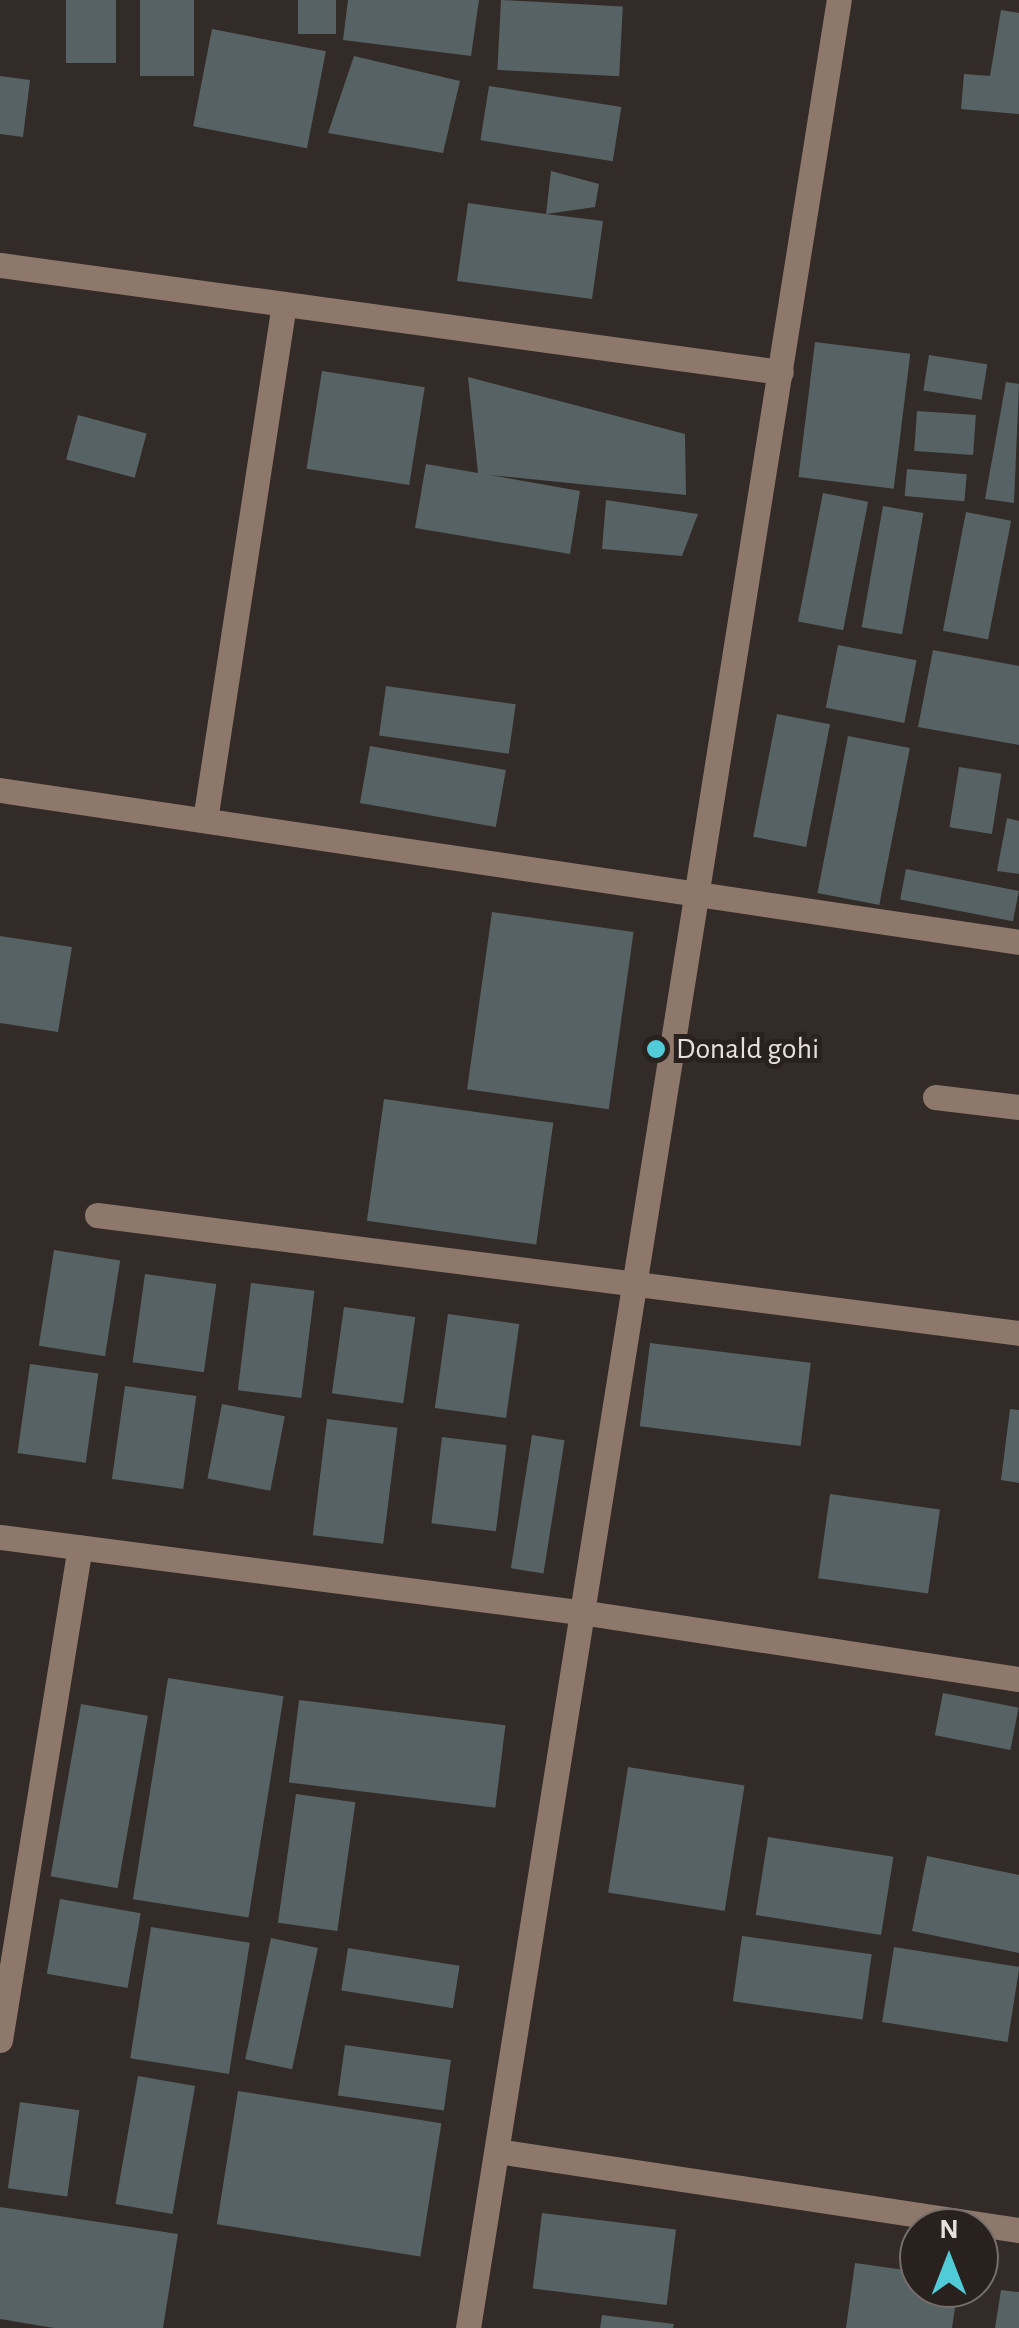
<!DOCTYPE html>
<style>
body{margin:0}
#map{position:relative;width:1019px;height:2328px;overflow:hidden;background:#332b27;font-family:"Alegreya Sans",sans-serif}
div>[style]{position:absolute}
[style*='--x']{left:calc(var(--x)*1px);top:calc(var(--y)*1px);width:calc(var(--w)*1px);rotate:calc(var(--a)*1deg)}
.building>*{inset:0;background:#566263;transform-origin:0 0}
.minor>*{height:25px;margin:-12.5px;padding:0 12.5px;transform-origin:12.5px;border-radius:12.5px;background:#8e776b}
.dots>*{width:28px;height:28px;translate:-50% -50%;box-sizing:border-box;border:5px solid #29211d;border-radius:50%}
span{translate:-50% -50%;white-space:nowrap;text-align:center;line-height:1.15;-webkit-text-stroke:10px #29211d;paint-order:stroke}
.poi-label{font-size:30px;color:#e6e1de}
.left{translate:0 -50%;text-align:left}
.north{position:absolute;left:899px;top:2208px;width:100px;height:100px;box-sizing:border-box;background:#29211d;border:2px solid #756e6a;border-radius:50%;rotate:0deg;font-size:28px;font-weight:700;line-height:40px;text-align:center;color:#e6e1de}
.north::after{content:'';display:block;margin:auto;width:35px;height:45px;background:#52cbd9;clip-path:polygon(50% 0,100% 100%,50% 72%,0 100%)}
</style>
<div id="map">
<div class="building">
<i style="left:66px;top:0;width:50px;height:63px"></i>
<i style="left:140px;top:0;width:54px;height:76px"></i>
<i style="left:298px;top:0;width:38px;height:34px"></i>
<i style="clip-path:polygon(348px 0,479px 0,471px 56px,343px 40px)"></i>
<i style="left:501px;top:0;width:122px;height:70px;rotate:3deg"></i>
<i style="clip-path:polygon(1001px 10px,1019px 13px,1019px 114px,961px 109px,964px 74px,990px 76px)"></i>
<i style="left:212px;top:29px;width:116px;height:99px;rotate:11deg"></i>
<i style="clip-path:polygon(354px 56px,460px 81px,443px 153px,328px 133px)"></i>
<i style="clip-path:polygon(0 76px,30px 80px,23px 137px,0 134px)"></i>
<i style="left:489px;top:86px;width:134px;height:55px;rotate:9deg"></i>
<i style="clip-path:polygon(551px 171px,599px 184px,595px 207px,546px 214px,603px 221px,592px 299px,457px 281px,468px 203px,546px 214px)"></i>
<i style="left:815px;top:342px;width:96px;height:136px;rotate:7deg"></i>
<i style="left:929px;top:355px;width:59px;height:36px;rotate:9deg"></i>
<i style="left:322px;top:371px;width:104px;height:99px;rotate:9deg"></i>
<i style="clip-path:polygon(468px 377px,685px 434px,686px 495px,490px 475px,580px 491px,570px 554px,415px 528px,426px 464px,478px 473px)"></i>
<i style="clip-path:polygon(1006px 382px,1019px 384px,1014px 503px,985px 499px)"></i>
<i style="left:917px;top:411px;width:59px;height:40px;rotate:4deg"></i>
<i style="left:78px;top:415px;width:71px;height:46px;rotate:15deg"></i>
<i style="left:907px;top:469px;width:60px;height:27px;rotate:5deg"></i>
<i style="left:823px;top:493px;width:46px;height:131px;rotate:11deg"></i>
<i style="clip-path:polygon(606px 500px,698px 514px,682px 556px,602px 549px)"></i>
<i style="left:883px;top:506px;width:41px;height:123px;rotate:10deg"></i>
<i style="left:966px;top:512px;width:46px;height:121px;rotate:11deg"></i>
<i style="left:838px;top:645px;width:80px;height:64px;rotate:11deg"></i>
<i style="clip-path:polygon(933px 650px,1019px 666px,1019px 745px,918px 727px)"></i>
<i style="left:386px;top:686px;width:131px;height:50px;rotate:8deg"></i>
<i style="left:777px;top:714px;width:54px;height:125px;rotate:11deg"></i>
<i style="left:848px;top:736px;width:63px;height:160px;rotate:11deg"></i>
<i style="left:370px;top:746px;width:138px;height:58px;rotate:10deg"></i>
<i style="left:959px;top:767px;width:43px;height:61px;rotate:9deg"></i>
<i style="clip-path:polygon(1007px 818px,1019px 821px,1019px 874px,997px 871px)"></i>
<i style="left:906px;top:869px;width:115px;height:31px;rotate:11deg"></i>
<i style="left:492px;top:912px;width:143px;height:179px;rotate:8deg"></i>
<i style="clip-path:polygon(0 936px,72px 947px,58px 1032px,0 1023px)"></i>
<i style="left:384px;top:1099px;width:171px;height:123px;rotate:8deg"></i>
<i style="left:54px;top:1250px;width:67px;height:97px;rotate:9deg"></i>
<i style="left:145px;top:1274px;width:72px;height:89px;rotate:8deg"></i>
<i style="left:251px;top:1283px;width:64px;height:108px;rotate:7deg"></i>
<i style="left:344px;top:1307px;width:72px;height:87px;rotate:8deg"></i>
<i style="left:448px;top:1314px;width:72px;height:95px;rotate:8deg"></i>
<i style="left:650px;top:1343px;width:162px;height:84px;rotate:7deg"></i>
<i style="left:30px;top:1364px;width:69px;height:90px;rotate:8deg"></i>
<i style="left:125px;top:1386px;width:72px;height:94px;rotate:8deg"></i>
<i style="left:222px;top:1404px;width:64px;height:76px;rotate:11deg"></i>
<i style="clip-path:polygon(1010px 1409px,1019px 1410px,1019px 1483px,1001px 1480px)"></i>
<i style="left:327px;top:1419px;width:71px;height:117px;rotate:7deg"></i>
<i style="left:532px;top:1435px;width:33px;height:135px;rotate:9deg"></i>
<i style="left:442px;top:1437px;width:65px;height:87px;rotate:7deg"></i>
<i style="left:830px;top:1494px;width:111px;height:85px;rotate:8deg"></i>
<i style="left:168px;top:1678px;width:117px;height:224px;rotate:9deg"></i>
<i style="left:943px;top:1693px;width:77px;height:43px;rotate:11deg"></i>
<i style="left:299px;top:1700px;width:208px;height:83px;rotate:7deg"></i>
<i style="left:81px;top:1704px;width:68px;height:175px;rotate:10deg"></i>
<i style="left:628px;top:1767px;width:118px;height:127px;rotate:9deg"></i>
<i style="left:296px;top:1794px;width:60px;height:130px;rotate:8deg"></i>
<i style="left:768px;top:1837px;width:127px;height:79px;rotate:9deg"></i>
<i style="clip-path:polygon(927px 1856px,1019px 1875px,1019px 1953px,912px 1931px)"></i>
<i style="left:60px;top:1899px;width:82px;height:76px;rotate:10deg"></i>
<i style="left:151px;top:1927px;width:100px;height:133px;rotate:9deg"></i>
<i style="left:742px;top:1936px;width:131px;height:66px;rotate:8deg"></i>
<i style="left:271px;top:1938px;width:48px;height:124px;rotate:12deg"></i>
<i style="left:894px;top:1947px;width:127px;height:76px;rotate:9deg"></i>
<i style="left:348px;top:1948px;width:113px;height:43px;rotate:9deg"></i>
<i style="left:345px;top:2045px;width:107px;height:51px;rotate:8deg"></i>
<i style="left:138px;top:2076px;width:58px;height:130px;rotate:10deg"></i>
<i style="left:238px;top:2091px;width:206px;height:135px;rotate:9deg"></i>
<i style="left:20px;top:2102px;width:60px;height:87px;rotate:8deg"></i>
<i style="clip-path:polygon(0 2207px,178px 2234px,163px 2328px,54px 2328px,0 2319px)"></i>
<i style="left:542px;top:2213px;width:135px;height:76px;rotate:7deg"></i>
<i style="clip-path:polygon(855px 2263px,919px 2272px,919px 2288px,958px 2288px,952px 2328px,846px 2328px)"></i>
<i style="clip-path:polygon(1001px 2290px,1019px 2292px,1019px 2328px,995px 2328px)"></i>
<i style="clip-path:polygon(602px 2315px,674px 2324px,673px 2328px,600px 2328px)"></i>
</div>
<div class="minor">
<i style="--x:0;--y:265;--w:788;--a:7.8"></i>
<i style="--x:0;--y:790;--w:1030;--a:8.48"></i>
<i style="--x:205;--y:820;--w:522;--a:-81.3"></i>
<i style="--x:935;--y:1097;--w:85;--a:6.8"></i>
<i style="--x:97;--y:1215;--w:930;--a:7.29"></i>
<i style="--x:0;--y:1537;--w:592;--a:7.38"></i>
<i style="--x:587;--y:1613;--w:437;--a:8.7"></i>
<i style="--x:0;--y:2040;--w:499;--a:-80.8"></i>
<i style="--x:497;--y:2151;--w:528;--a:8.61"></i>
<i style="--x:468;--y:2328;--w:2357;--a:-80.95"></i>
</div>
<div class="dots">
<i style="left:656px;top:1049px;background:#52cbd9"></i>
</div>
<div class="poi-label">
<span class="left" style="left:676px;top:1049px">Donald gohi</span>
</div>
<div class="north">N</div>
</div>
